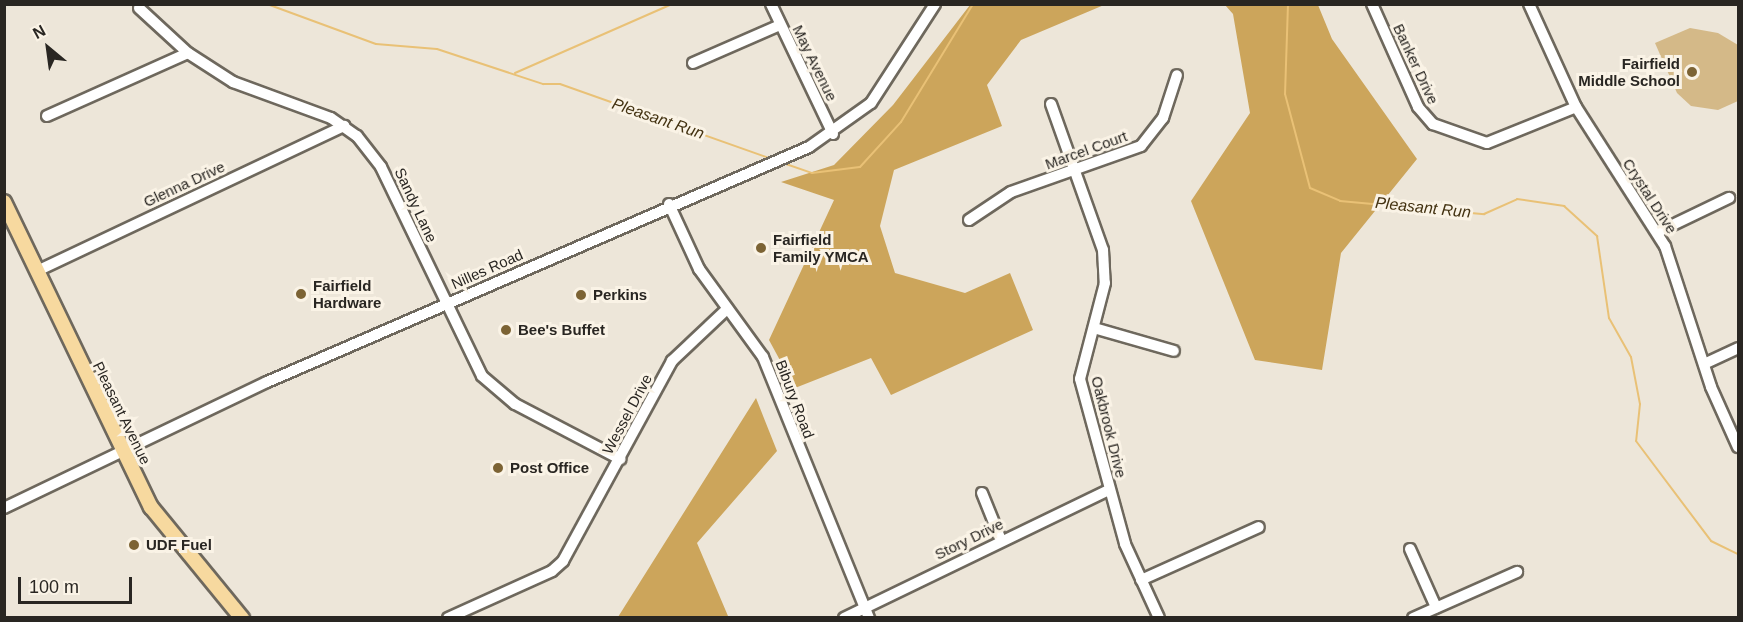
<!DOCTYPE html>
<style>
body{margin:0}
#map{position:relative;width:1743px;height:622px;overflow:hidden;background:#ede6d9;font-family:Helvetica,sans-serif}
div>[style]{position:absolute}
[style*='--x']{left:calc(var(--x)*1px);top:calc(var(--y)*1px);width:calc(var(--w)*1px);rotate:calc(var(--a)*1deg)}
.green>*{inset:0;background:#d4b988}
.forest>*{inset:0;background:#cca55b}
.stream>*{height:2px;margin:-1px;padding:0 1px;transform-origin:1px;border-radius:1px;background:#e9c176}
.roads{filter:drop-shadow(2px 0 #6e685d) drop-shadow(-2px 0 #6e685d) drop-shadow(0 2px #6e685d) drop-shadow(0 -2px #6e685d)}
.minor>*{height:10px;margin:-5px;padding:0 5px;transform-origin:5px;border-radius:5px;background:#fff}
.major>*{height:14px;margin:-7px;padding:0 7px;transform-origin:7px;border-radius:7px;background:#f7d99f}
.dots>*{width:16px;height:16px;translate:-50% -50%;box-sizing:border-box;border:3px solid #faf3e6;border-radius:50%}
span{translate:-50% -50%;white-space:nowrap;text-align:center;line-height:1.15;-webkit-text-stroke:6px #faf3e6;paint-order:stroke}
.street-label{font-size:15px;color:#292622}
.poi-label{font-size:15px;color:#292622;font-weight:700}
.right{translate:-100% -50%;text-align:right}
.left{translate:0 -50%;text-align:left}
.water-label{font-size:16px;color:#433211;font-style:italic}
.frame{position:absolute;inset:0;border:6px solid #292622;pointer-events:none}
.north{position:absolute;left:18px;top:18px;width:60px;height:60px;-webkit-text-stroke:4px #faf3e6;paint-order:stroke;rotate:331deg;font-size:16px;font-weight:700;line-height:24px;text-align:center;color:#292622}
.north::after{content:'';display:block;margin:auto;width:21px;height:27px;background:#292622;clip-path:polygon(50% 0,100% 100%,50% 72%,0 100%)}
.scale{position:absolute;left:18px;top:577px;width:114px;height:27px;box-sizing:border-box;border:3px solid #292622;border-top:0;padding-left:8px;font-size:18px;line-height:21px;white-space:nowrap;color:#292622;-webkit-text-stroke:4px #faf3e6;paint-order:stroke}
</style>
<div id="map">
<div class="green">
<i style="clip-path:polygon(1690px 28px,1718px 33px,1738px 45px,1738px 101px,1718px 110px,1691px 106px,1677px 93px,1655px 43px)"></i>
</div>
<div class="forest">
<i style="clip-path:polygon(970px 5px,1104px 5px,1021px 40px,987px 85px,1002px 126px,894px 170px,880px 226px,895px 273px,965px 293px,1010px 273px,1033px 330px,891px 395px,871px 358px,795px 388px,769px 340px,834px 200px,781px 182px,834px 165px,893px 105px)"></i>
<i style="clip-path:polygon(1225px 5px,1318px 5px,1332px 39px,1417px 159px,1341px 253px,1322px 370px,1255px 360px,1191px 201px,1250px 113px,1233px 14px)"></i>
<i style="clip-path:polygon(756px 398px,777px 451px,697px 543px,728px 616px,618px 617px)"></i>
</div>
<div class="stream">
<i style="--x:267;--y:4;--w:116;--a:20.2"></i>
<i style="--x:376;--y:44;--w:61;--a:4.7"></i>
<i style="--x:437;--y:49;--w:112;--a:18.3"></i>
<i style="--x:543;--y:84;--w:17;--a:0"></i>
<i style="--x:560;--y:84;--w:225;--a:19.5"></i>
<i style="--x:1288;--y:4;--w:90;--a:91.9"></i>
<i style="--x:1285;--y:94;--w:97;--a:75.1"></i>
<i style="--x:1310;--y:188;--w:33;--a:23"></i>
<i style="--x:1340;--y:201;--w:145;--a:5.2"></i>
<i style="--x:1484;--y:214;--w:36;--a:-24"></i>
<i style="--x:1517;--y:199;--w:48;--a:8.5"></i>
<i style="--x:1564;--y:206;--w:45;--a:42.3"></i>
<i style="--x:1597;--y:236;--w:83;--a:81.7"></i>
<i style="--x:1609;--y:318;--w:45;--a:60.6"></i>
<i style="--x:1631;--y:357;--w:48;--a:79.2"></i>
<i style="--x:1640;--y:404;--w:37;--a:96"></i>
<i style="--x:1636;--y:441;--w:125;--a:53.1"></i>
<i style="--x:1711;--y:541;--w:30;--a:26"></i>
<i style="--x:515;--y:73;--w:171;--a:-23.7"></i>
<i style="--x:783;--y:163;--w:31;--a:19"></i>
<i style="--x:812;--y:173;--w:48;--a:-7.1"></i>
<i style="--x:860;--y:167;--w:61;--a:-47.7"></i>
<i style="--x:901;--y:122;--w:138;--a:-58.6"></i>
</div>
<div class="roads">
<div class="minor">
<i style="--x:771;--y:4;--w:144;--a:64.5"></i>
<i style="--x:1372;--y:4;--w:113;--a:65.9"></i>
<i style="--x:1418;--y:107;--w:23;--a:49"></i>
<i style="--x:1433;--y:124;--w:57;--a:19.4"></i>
<i style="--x:1487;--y:143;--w:96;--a:-22"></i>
<i style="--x:1529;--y:4;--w:113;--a:65.5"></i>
<i style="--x:1576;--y:107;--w:165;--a:57.4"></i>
<i style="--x:1665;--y:246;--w:148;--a:71.9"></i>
<i style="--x:1711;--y:387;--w:66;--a:65.8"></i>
<i style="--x:139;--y:8;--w:67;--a:42.6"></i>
<i style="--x:188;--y:53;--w:54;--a:32.8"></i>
<i style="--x:233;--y:82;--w:104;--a:20.2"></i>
<i style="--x:331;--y:118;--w:32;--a:35"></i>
<i style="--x:357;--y:136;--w:39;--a:52"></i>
<i style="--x:381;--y:167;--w:232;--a:64.2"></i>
<i style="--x:482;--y:376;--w:43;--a:40.3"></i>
<i style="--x:515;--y:404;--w:119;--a:27.6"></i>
<i style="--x:693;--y:63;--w:95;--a:-23.6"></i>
<i style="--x:1051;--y:104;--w:155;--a:70.4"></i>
<i style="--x:1103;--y:250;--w:33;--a:87"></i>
<i style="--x:1105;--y:283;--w:99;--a:104.6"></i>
<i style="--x:1080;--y:379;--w:171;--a:74.7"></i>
<i style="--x:1125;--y:544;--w:81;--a:65.3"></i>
<i style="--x:47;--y:116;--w:154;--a:-24.1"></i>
<i style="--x:669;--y:204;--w:72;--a:65.2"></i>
<i style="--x:699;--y:269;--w:109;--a:54"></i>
<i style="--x:763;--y:357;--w:282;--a:67.9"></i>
<i style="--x:969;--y:220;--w:50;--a:-33.7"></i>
<i style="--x:1011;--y:192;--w:138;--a:-19.5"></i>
<i style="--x:1141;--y:146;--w:36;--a:-52"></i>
<i style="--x:1163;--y:118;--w:45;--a:-72"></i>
<i style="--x:1658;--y:232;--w:79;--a:-25.6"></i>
<i style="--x:37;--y:271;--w:340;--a:-25.3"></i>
<i style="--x:1094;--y:328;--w:83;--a:16"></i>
<i style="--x:1704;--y:364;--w:38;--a:-25"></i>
<i style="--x:982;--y:493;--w:51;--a:68"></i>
<i style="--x:4;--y:508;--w:292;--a:-25.6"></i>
<i style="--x:267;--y:382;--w:591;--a:-23.44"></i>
<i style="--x:809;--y:147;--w:76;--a:-35.4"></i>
<i style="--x:871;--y:103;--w:118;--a:-57.1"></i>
<i style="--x:1410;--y:549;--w:64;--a:65.9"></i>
<i style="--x:1141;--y:580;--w:129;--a:-24.2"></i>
<i style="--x:448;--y:618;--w:114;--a:-24.3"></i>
<i style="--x:552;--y:571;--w:15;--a:-42"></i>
<i style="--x:563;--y:561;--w:228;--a:-61.4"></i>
<i style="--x:672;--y:361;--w:76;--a:-43.4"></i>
<i style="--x:844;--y:618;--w:294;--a:-25.8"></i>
<i style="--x:1413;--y:618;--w:114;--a:-23.9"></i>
</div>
<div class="major">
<i style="--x:4;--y:202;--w:339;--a:64.3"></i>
<i style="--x:151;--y:507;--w:144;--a:50.7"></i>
</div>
</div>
<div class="dots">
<i style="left:1692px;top:72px;background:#7c6334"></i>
<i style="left:761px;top:248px;background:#7c6334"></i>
<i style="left:301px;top:294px;background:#7c6334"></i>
<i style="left:581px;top:295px;background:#7c6334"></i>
<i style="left:506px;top:330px;background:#7c6334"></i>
<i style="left:498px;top:468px;background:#7c6334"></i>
<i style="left:134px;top:545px;background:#7c6334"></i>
</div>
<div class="street-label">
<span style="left:815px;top:63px;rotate:64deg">May Avenue</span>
<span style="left:1416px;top:64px;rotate:65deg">Banker Drive</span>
<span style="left:1086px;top:150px;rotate:-20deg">Marcel Court</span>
<span style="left:184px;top:184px;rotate:-25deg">Glenna Drive</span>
<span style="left:1650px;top:196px;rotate:57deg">Crystal Drive</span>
<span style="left:416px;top:205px;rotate:65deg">Sandy Lane</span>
<span style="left:487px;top:269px;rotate:-24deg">Nilles Road</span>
<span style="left:795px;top:399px;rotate:69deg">Bibury Road</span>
<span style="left:122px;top:413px;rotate:64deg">Pleasant Avenue</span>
<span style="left:627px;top:414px;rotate:-62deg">Wessel Drive</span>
<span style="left:1109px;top:427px;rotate:76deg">Oakbrook Drive</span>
<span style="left:969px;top:539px;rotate:-26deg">Story Drive</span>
</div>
<div class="poi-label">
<span class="right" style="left:1680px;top:72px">Fairfield<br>Middle School</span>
<span class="left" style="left:773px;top:248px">Fairfield<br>Family YMCA</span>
<span class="left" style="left:313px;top:294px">Fairfield<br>Hardware</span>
<span class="left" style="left:593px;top:295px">Perkins</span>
<span class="left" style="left:518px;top:330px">Bee's Buffet</span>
<span class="left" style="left:510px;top:468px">Post Office</span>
<span class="left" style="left:146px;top:545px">UDF Fuel</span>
</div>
<div class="water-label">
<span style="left:658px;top:119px;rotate:19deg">Pleasant Run</span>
<span style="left:1423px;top:208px;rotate:6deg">Pleasant Run</span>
</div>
<div class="frame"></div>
<div class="north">N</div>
<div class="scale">100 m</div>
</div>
